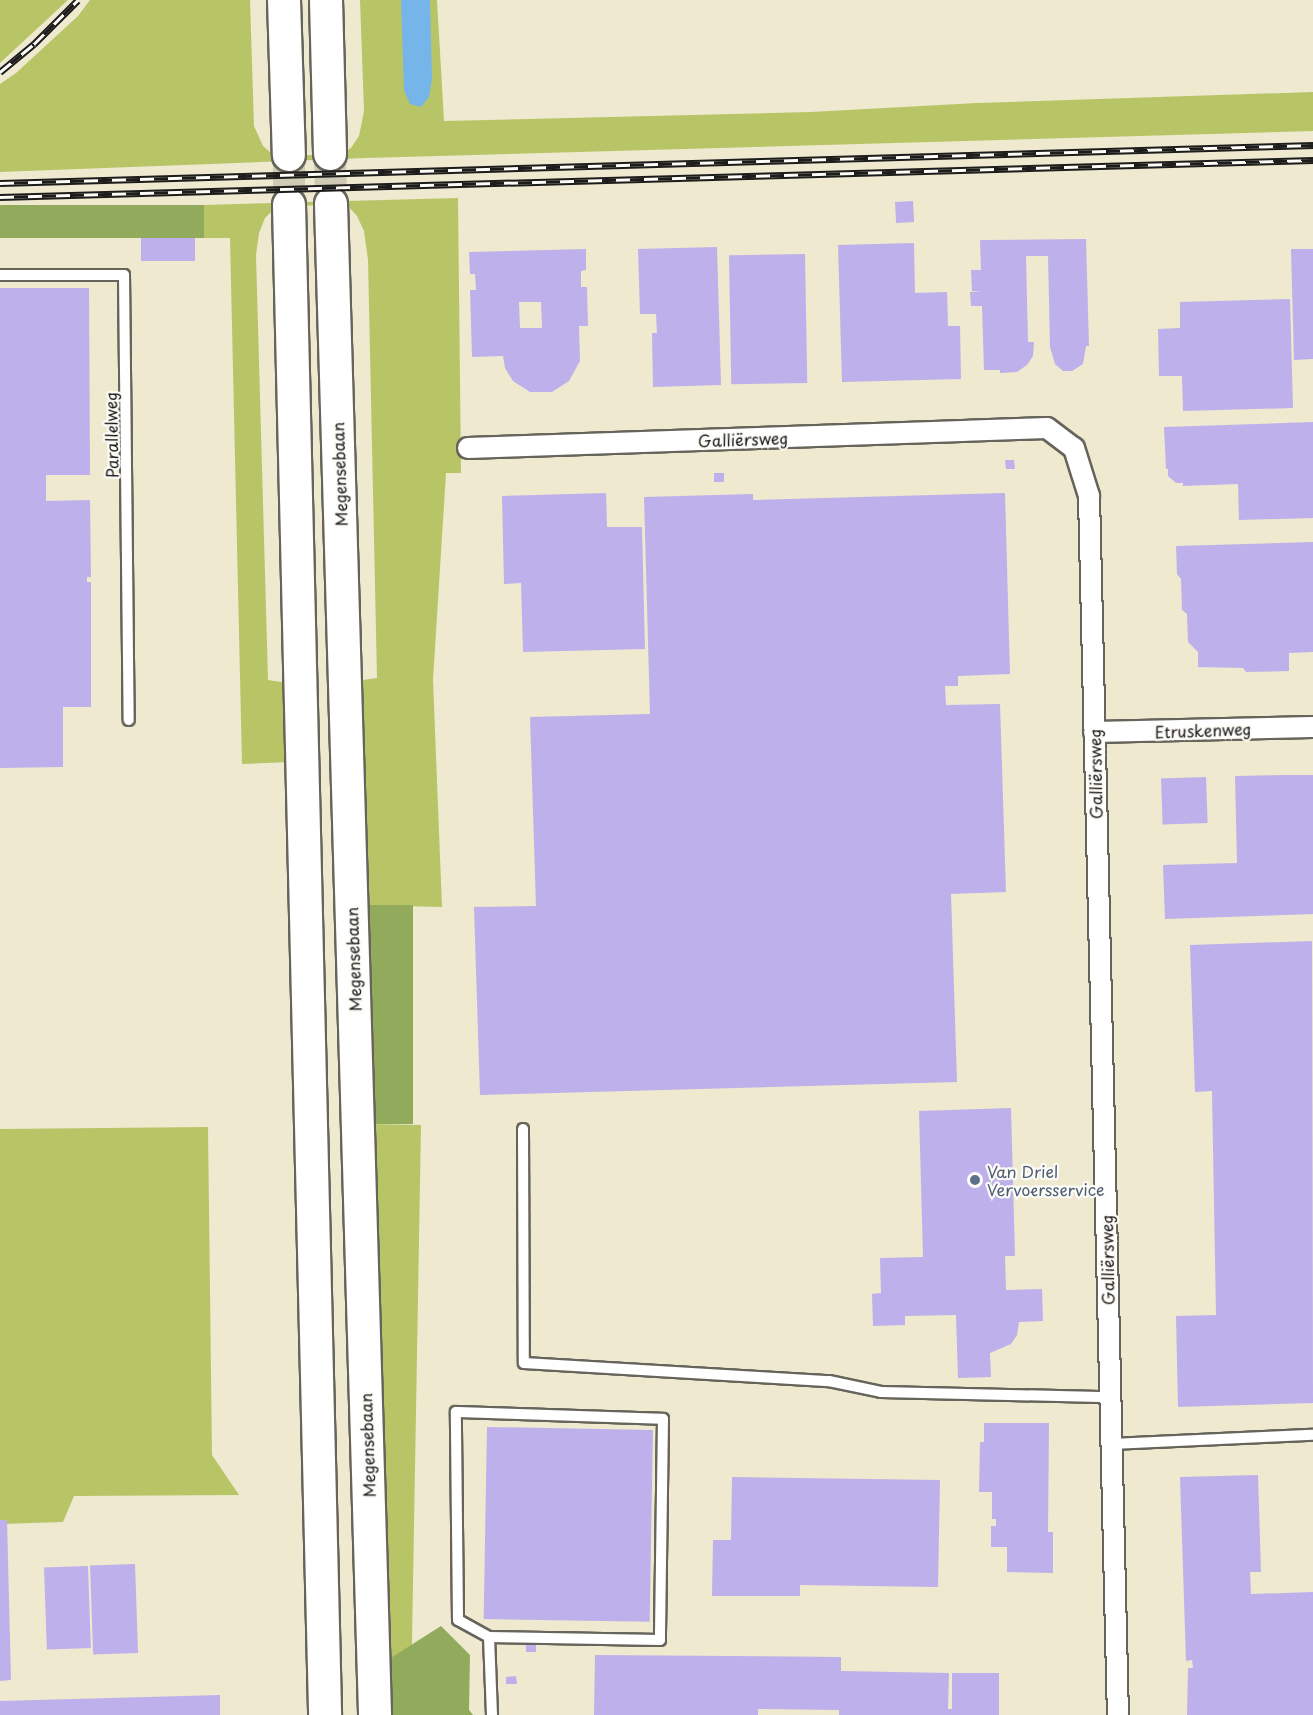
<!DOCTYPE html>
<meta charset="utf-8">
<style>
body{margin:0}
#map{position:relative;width:1313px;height:1715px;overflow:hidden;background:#eee9cf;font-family:"Playpen Sans",sans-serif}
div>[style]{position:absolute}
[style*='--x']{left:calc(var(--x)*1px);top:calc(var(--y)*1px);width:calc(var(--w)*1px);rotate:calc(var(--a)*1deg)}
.green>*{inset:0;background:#b7c567;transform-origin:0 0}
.forest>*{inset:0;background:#91aa5c;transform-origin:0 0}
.water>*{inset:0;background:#75b5e9}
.building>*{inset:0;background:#beb0eb;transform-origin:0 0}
.primary-tunnel>*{height:32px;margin-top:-16px;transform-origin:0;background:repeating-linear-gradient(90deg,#cecab4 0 32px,transparent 0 48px)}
.roads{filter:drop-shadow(2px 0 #66645b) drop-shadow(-2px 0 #66645b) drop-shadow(0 2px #66645b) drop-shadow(0 -2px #66645b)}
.lane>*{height:10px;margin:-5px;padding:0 5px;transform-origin:5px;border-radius:5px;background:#fff}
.street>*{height:20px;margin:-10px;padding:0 10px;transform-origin:10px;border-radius:10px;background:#fff}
.primary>*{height:32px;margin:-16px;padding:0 16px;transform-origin:16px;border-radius:16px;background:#fff}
.rail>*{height:7px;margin-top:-3.5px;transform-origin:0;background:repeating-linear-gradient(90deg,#fdfcf7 0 14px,#1c1c1c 0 28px);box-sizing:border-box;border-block:2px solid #1c1c1c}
.dots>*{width:16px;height:16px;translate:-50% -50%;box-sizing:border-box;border:3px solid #fdfcf7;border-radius:50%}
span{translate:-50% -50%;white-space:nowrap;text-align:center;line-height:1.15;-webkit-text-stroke:4.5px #fdfcf7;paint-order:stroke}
.street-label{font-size:16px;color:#1c1c1c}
.service-label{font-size:16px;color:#4e5e75}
.left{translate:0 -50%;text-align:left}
</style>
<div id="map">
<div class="green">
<i style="clip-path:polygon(0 0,68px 0,0 63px)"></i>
<i style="clip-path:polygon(90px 0,250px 0,254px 126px,263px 146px,270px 152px,280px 156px,341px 154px,351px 148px,359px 136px,364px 111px,360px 0,437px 0,444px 121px,811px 112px,977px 103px,1313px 92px,1313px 131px,366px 158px,0 172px,0 84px,16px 73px,78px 16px)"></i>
<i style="clip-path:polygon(458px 198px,461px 473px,446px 473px,433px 680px,442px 907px,359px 905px,356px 681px,377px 678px,368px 260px,364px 231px,357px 216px,348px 206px,331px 204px,275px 208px,265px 218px,259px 233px,256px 255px,268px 680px,288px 683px,290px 762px,242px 764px,230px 238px,204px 238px,204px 205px)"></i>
<i style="left:368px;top:1124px;width:53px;height:537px;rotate:1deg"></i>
<i style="clip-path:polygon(208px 1127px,212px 1455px,239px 1495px,74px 1496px,63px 1522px,0 1524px,0 1129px)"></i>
</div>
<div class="forest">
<i style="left:204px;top:205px;width:33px;height:204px;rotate:90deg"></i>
<i style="left:359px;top:905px;width:54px;height:219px"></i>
<i style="clip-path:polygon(441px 1626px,470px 1655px,469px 1710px,473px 1715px,388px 1715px,386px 1661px)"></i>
</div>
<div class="water">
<i style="clip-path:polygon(401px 0,430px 0,432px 79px,429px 97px,421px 107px,410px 104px,404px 90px)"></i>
</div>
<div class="building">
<i style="left:913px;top:201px;width:21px;height:18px;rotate:87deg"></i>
<i style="left:195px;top:238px;width:23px;height:54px;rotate:90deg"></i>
<i style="clip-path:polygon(1086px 239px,1089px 346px,1086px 346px,1083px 364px,1072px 371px,1063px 371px,1055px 364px,1050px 347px,1048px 256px,1026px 256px,1028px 342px,1034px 342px,1033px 356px,1027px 365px,1017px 372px,1000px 373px,1000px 370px,984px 370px,982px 306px,971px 306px,970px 292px,982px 292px,972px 291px,971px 270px,981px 270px,980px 240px)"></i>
<i style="clip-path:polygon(914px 243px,915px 293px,947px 292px,948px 326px,960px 326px,961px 379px,842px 382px,838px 245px)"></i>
<i style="clip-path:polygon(717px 247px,721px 385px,653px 387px,652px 333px,657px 333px,656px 314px,640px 314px,638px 249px)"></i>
<i style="clip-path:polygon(evenodd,586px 249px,586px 270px,581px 271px,581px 287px,587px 287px,588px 326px,579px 326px,580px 361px,569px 381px,552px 392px,530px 392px,513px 381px,505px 368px,503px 356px,472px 357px,470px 290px,476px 290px,475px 274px,470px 274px,469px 252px,586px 249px,519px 302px,541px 302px,542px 328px,520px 328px,519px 302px)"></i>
<i style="clip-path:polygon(1291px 249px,1313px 249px,1313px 359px,1294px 360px)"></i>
<i style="left:805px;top:254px;width:129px;height:76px;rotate:89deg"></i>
<i style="clip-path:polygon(0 288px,89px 288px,90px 475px,46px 475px,46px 501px,90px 500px,91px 577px,87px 577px,87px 582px,91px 582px,91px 707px,63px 707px,63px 767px,0 768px)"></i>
<i style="clip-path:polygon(1290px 299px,1293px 408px,1183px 411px,1182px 376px,1159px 376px,1158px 329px,1180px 328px,1180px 302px)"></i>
<i style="clip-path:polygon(1313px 422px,1313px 518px,1239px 520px,1238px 484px,1183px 486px,1183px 483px,1176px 483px,1168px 476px,1168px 469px,1166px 469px,1164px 427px)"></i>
<i style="clip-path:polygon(1005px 460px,1014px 460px,1015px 469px,1006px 469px)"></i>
<i style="left:714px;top:473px;width:10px;height:9px"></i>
<i style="clip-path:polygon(606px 493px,607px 527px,642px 527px,645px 649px,523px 652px,521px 583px,504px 584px,502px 496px)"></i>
<i style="clip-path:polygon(1005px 493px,1010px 674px,958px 676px,958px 686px,945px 686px,946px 705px,1000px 704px,1006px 892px,951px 894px,957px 1082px,480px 1095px,474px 907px,536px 906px,530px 717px,650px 714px,644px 497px,753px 494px,753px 500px)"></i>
<i style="clip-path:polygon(1313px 542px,1313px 652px,1289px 653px,1289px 671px,1246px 672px,1243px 668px,1198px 667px,1198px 652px,1188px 642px,1187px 614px,1182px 610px,1181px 579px,1177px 574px,1176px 546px)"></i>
<i style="clip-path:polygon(1288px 775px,1313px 775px,1313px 914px,1165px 919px,1163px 865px,1237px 863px,1235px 776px)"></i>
<i style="left:1206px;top:777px;width:46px;height:45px;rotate:88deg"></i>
<i style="clip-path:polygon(1312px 941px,1313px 1403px,1178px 1407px,1176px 1316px,1216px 1315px,1212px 1091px,1195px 1092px,1190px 945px)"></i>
<i style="clip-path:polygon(1011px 1108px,1015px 1256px,1005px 1256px,1006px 1290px,1042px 1289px,1043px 1321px,1019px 1322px,1017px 1335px,1011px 1344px,990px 1353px,991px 1377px,958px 1378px,956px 1315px,905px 1316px,905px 1325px,873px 1326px,872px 1294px,881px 1293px,880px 1258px,923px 1257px,919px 1111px)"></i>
<i style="clip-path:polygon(984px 1423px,1049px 1423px,1048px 1532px,1053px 1532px,1053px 1573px,1007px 1572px,1007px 1547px,991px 1547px,991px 1526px,996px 1526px,996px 1519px,992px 1519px,992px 1492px,979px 1492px,980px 1442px,984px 1442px)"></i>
<i style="left:487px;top:1427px;width:166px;height:192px;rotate:1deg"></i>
<i style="clip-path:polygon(1258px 1475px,1261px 1572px,1250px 1572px,1251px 1594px,1313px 1592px,1313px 1715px,1187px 1715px,1188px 1668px,1193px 1668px,1192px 1660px,1186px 1661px,1180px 1477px)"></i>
<i style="clip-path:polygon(732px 1477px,940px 1480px,938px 1587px,800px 1585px,800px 1596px,712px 1596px,713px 1540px,731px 1540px)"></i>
<i style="clip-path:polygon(0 1520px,7px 1520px,11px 1680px,0 1681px)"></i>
<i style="left:135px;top:1564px;width:89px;height:45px;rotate:88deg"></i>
<i style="left:88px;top:1566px;width:82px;height:44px;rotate:88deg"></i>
<i style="left:526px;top:1642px;width:10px;height:10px"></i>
<i style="clip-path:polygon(595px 1655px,841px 1657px,841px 1671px,949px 1673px,948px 1709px,952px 1709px,952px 1673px,999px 1673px,999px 1715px,839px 1715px,839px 1710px,758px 1709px,758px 1715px,594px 1715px)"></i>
<i style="clip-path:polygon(516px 1676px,517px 1684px,506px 1684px,506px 1677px)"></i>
<i style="clip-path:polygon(220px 1695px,220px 1715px,0 1715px,0 1701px)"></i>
</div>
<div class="primary-tunnel">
<i style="--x:330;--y:154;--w:50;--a:88.9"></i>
<i style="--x:289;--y:155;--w:50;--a:90"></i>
</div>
<div class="roads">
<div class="lane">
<i style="--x:0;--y:275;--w:124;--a:0"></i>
<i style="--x:124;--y:275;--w:445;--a:89.4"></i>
<i style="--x:523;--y:1129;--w:234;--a:89.8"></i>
<i style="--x:524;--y:1363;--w:306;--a:3.4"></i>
<i style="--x:829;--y:1381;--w:53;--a:11.9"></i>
<i style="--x:881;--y:1392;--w:229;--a:1.3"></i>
<i style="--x:456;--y:1412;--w:207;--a:1.9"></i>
<i style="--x:663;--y:1419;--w:221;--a:90.8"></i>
<i style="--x:660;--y:1640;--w:171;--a:-179"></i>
<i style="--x:489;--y:1637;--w:35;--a:-151"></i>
<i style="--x:458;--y:1620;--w:208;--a:-90.6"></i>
<i style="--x:1111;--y:1444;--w:202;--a:-2.6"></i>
<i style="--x:489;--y:1637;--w:78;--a:87.8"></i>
</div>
<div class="street">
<i style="--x:468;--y:448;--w:579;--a:-1.98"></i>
<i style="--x:1047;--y:428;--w:34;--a:37"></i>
<i style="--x:1074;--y:448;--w:50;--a:72.6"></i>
<i style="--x:1089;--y:496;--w:1219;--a:88.64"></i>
<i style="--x:1094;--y:732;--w:219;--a:-1.3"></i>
</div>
<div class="primary">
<i style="--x:284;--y:0;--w:155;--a:88.2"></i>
<i style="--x:326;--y:0;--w:154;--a:88.5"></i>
<i style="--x:331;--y:204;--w:1512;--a:88.33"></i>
<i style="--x:289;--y:205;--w:1510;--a:88.63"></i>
</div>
</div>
<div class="rail">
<i style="--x:0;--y:72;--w:44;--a:-39.5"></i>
<i style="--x:34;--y:44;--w:62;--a:-45"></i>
<i style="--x:0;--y:183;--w:1314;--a:-1.66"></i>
<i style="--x:0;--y:197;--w:1314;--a:-1.61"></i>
</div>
<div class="dots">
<i style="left:975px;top:1180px;background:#5c6f8a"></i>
</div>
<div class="street-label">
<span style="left:111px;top:435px;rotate:-91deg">Parallelweg</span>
<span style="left:743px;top:439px;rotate:-2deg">Galliërsweg</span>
<span style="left:339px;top:474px;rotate:-92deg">Megensebaan</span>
<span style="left:1203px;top:730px;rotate:-2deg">Etruskenweg</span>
<span style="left:1095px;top:774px;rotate:-91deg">Galliërsweg</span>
<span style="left:353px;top:959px;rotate:-92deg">Megensebaan</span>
<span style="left:1107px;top:1260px;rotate:-91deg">Galliërsweg</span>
<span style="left:367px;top:1445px;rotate:-92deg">Megensebaan</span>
</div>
<div class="service-label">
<span class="left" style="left:987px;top:1180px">Van Driel<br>Vervoersservice</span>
</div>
</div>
